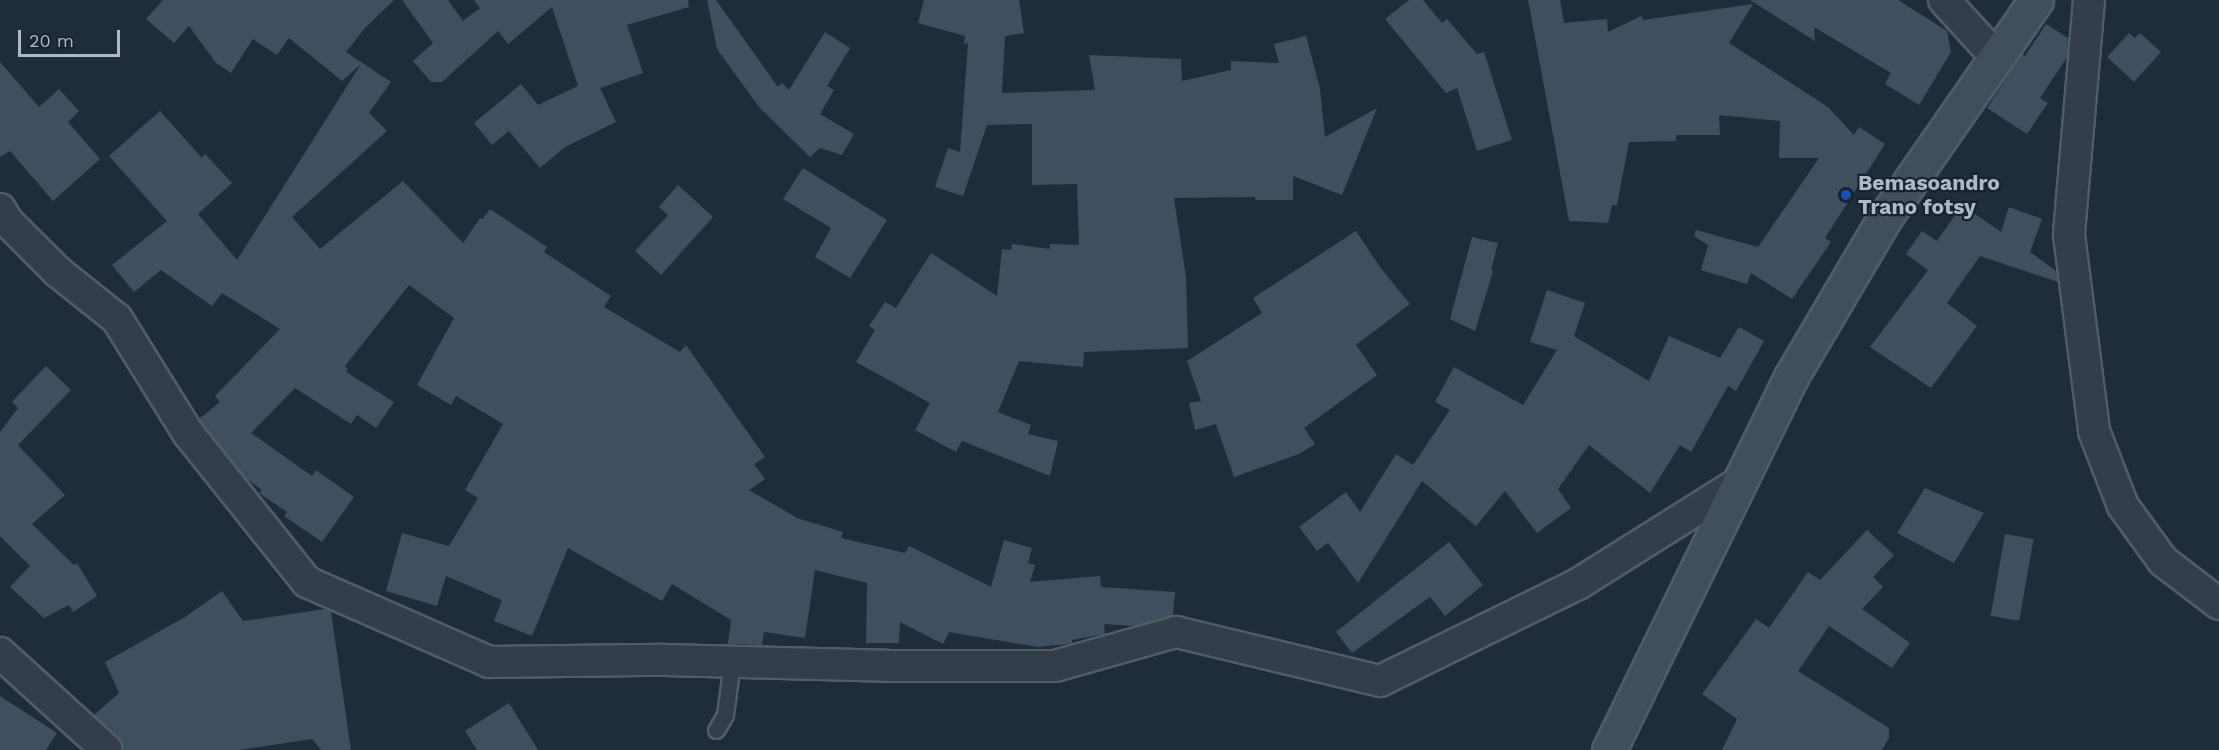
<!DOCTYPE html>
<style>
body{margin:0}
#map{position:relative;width:2219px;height:750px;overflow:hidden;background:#1f2d3a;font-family:"Work Sans",sans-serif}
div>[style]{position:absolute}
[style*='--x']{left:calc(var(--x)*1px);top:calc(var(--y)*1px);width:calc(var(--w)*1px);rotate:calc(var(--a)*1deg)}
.building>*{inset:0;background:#3f4f5f;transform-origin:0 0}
.roads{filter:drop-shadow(2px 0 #505c68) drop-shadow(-2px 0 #505c68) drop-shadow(0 2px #505c68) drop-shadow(0 -2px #505c68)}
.lane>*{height:15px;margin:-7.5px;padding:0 7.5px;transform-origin:7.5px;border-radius:7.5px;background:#333e4a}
.street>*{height:30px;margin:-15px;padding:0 15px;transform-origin:15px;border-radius:15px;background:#333e4a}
.secondary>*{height:33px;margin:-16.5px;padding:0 16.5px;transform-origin:16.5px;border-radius:16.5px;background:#404e5d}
.dots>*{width:16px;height:16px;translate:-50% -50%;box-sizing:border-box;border:3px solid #18232e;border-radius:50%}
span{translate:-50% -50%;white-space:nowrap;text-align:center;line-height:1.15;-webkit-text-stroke:4.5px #18232e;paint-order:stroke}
.poi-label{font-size:21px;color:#adb9c7;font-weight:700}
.left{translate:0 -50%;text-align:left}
.scale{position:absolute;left:18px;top:30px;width:102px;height:27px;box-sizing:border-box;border:3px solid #adb9c7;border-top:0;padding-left:8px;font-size:18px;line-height:21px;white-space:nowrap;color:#adb9c7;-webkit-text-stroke:4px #18232e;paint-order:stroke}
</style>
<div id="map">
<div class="building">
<i style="clip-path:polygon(163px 0,394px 0,365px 28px,346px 52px,391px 82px,369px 113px,387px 131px,292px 217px,320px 249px,403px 181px,463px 243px,480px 218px,483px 219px,490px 209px,547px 247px,544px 252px,611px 296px,604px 307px,680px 352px,686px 345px,765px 457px,754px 464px,765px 479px,749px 490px,797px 518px,843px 532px,841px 538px,905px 553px,909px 546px,991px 587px,1004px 540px,1032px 548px,1028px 563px,1035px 565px,1030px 582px,1100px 576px,1101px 587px,1175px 592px,1173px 615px,1134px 626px,1104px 624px,1105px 634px,1072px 640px,1072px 643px,1068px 644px,1038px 647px,949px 632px,943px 644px,900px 622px,899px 643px,866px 643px,867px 583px,815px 570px,805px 638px,764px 632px,762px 645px,728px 644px,731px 620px,672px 584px,662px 601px,568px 548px,532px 636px,494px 621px,502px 600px,446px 576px,437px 606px,386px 591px,402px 533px,449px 546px,478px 498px,465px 490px,503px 424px,456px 396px,451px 405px,417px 385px,454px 318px,409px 285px,345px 366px,348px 369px,346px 372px,394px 402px,376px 428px,357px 415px,351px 424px,295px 388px,251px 433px,312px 476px,316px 470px,354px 497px,322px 542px,284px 516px,287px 512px,259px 493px,262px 490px,247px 479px,199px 419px,220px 402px,215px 396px,280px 329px,222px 293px,212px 306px,161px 270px,134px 292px,112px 265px,167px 221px,109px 156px,160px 111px,202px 158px,205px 154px,232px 183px,198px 214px,237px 260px,361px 64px,342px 81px,289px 38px,277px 55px,253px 39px,231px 73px,216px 63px,189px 26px,174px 43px,146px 19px)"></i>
<i style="clip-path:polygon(402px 0,448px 0,463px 21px,480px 8px,474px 0,688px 0,689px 7px,627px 25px,643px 73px,600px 88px,616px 122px,565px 147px,540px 168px,509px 131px,492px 145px,474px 123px,521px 84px,538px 105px,578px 86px,552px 7px,508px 44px,498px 31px,442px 82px,431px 82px,413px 61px,433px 43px)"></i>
<i style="clip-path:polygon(707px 0,716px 0,778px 87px,782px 83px,789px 90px,825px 32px,850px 48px,827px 86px,834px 90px,820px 114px,854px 134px,842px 155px,820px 148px,810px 157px,759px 107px,717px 49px)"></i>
<i style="clip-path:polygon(924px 0,1019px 0,1024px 33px,1005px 36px,1002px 93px,1095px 90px,1089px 55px,1181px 59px,1182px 81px,1231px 70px,1231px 61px,1279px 63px,1274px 44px,1306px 36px,1320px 89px,1325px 137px,1377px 108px,1342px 195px,1293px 176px,1293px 200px,1255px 200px,1255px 197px,1174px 198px,1186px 277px,1188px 348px,1084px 352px,1083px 367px,1019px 361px,998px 412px,1031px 425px,1028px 434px,1058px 441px,1050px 476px,962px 441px,956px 452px,915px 430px,930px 403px,856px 362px,875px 330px,869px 326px,885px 302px,896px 308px,931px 253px,997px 296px,1002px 249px,1011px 250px,1012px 244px,1050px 249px,1050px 244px,1079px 245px,1077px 184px,1032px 185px,1032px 124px,987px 125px,963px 196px,935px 187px,948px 148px,960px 152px,968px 43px,964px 44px,965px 36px,918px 23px)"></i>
<i style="clip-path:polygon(1409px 0,1423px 0,1442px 23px,1447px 19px,1477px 54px,1484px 52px,1512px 140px,1477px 151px,1457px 88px,1446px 93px,1385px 19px)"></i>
<i style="clip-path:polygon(1528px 0,1560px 0,1564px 23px,1607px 19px,1608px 32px,1641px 16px,1643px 20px,1753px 4px,1729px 43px,1828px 107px,1854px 135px,1859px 127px,1885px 144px,1825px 238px,1831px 242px,1792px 299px,1751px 273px,1747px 284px,1701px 270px,1708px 245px,1694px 236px,1696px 230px,1758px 247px,1819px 158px,1779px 158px,1780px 121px,1719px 115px,1720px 135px,1676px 135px,1676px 141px,1629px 142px,1617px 205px,1612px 205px,1608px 223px,1569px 221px)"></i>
<i style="clip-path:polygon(1750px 0,1898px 0,1947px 31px,1951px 52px,1919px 105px,1885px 84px,1891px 73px,1814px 27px,1815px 41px)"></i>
<i style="clip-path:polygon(2046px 24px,2068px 38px,2067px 57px,2040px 98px,2048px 103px,2027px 134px,1987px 108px,2022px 54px,2025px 56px)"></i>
<i style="clip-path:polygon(2129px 33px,2135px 38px,2140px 33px,2161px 52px,2134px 82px,2107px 57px)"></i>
<i style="clip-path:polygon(0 62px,39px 107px,59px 89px,79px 111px,68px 122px,100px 159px,53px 201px,10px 151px,0 157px)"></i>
<i style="clip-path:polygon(803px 168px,887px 220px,850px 278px,815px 257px,831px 228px,783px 199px)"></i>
<i style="clip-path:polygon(678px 185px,713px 217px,661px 275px,635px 251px,668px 215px,659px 207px)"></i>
<i style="clip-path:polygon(1962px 205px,2001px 232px,2009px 207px,2042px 219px,2030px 252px,2056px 271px,2058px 282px,1980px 256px,1947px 303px,1977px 326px,1931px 388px,1870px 347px,1928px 270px,1906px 254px,1922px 231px,1937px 241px)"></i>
<i style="clip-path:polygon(1356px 231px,1380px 267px,1410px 304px,1356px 345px,1377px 375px,1304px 428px,1315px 444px,1299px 454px,1234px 477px,1216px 424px,1195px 430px,1189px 403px,1201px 401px,1187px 361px,1262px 313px,1253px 298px)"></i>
<i style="clip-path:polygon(1472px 237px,1498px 243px,1491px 271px,1493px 271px,1475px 331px,1450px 319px)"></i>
<i style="clip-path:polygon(1547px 290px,1585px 303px,1574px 336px,1649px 381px,1669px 336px,1720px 358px,1739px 327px,1764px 341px,1736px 391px,1728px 386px,1691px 452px,1680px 445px,1650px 493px,1589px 445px,1558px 489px,1571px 508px,1537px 533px,1505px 491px,1476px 526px,1422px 481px,1358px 583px,1328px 543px,1317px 551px,1299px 527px,1346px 492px,1360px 512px,1396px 454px,1413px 465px,1450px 410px,1435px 402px,1454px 367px,1523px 405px,1557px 350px,1530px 342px)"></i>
<i style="clip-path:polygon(46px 366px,71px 390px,18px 445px,65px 495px,32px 524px,74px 565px,77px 563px,97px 596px,73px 612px,69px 605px,44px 618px,10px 587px,30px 566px,0 536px,0 432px,18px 408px,12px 402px)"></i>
<i style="clip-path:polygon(1925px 488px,1984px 513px,1954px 563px,1897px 533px)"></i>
<i style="clip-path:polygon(1867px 530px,1894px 555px,1873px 577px,1883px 587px,1862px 609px,1910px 643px,1892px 668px,1829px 626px,1798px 671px,1889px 728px,1889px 738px,1882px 750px,1722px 750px,1737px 719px,1702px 694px,1756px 619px,1769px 628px,1808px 572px,1820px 580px)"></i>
<i style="left:2005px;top:534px;width:29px;height:83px;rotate:10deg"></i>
<i style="clip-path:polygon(1449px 542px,1483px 585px,1445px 616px,1430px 597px,1352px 653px,1336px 632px)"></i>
<i style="clip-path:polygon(222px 591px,243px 621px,325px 609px,331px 612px,351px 750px,321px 750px,312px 739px,239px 750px,125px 750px,119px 737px,94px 715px,119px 693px,105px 662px,185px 617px)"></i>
<i style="clip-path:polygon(0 696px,57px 733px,46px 750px,0 750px)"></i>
<i style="clip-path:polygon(509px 703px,538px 750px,477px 750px,465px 731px)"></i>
</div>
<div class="roads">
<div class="lane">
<i style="--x:716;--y:730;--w:17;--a:-59"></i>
<i style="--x:725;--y:715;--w:53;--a:-82.5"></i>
</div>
<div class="street">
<i style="--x:1944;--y:0;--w:77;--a:47.6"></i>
<i style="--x:2089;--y:0;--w:236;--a:94.9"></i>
<i style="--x:2069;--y:235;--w:198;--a:82.7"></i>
<i style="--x:2094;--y:431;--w:80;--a:68.9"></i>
<i style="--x:2123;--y:506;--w:68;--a:54"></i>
<i style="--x:2163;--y:561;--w:71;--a:37.5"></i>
<i style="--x:0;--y:209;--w:14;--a:60"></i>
<i style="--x:7;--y:221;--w:72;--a:45"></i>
<i style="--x:58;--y:272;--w:75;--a:38.5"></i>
<i style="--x:117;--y:319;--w:134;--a:58.1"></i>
<i style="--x:188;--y:433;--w:191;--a:51.4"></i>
<i style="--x:307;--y:582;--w:199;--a:23.7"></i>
<i style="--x:489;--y:662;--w:175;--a:-0.7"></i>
<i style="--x:664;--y:660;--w:223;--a:1.5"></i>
<i style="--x:887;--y:666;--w:168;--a:0"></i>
<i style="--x:1055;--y:666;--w:126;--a:-15.7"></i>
<i style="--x:1176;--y:632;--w:210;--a:13.5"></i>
<i style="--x:1380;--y:681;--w:220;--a:-26.1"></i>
<i style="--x:1578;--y:584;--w:188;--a:-32.2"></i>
<i style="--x:0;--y:653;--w:144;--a:42.2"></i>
</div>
<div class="secondary">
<i style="--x:1609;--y:750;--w:415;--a:-64"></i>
<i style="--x:1791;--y:377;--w:187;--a:-59.5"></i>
<i style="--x:1886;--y:216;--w:263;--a:-55.2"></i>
</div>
</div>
<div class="dots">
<i style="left:1846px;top:195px;background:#1a4fb4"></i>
</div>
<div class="poi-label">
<span class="left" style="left:1858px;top:195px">Bemasoandro<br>Trano fotsy</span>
</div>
<div class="scale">20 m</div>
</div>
